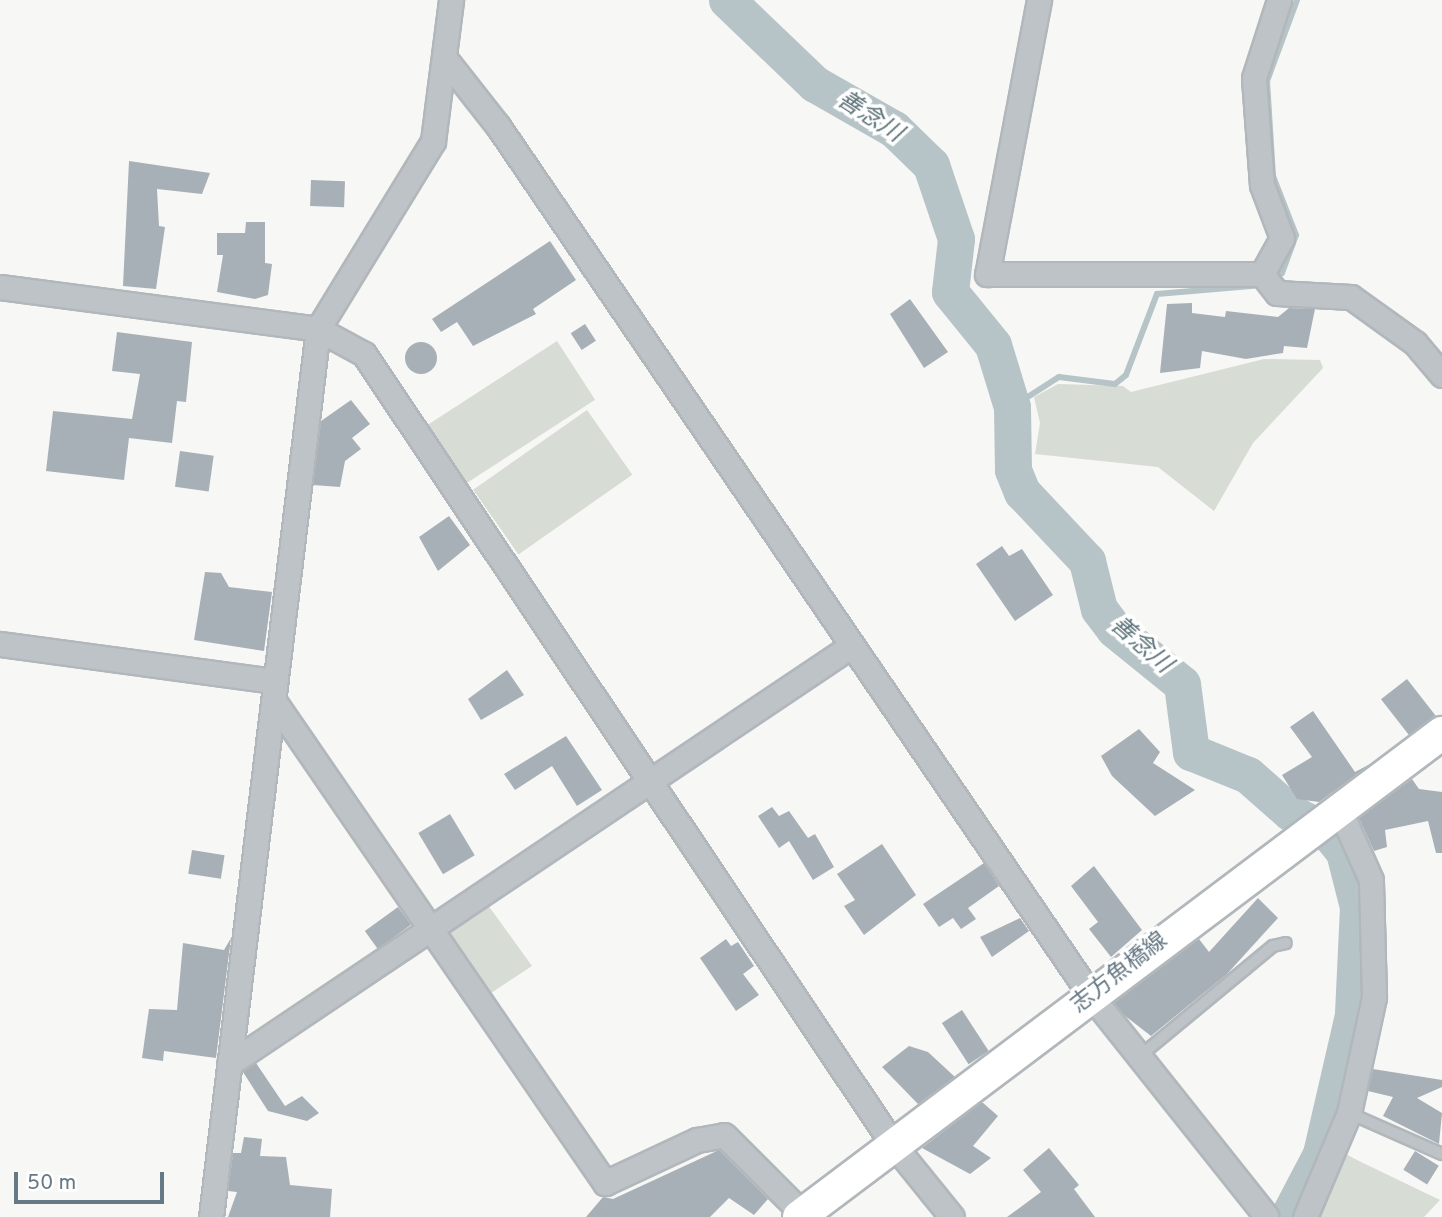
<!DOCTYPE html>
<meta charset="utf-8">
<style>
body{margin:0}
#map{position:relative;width:1442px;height:1217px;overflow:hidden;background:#f7f7f5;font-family:Overpass,"Noto Sans JP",sans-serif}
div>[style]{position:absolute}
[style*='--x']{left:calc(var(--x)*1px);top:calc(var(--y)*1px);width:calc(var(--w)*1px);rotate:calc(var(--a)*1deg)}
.green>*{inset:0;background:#d7dcd4;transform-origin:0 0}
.stream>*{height:6px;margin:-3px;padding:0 3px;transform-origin:3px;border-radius:3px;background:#b6c4c7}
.river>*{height:37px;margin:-18.5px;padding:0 18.5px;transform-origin:18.5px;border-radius:18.5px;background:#b6c4c7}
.building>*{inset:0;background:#a7b0b6;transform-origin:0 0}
.round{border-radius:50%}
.roads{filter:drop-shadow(2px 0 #b1b7bb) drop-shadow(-2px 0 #b1b7bb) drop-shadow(0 2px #b1b7bb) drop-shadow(0 -2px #b1b7bb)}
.service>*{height:10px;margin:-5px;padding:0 5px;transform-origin:5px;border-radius:5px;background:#bec3c7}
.minor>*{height:23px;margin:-11.5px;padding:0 11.5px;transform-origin:11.5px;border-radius:11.5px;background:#bec3c7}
.secondary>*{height:32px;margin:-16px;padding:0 16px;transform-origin:16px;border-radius:16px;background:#fff}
span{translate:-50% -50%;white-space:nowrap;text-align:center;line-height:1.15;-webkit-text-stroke:7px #fff;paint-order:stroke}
.street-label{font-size:23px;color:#677985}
.water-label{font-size:24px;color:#5e747a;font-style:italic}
.scale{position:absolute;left:14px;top:1172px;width:150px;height:32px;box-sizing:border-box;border:4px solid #677985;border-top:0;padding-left:9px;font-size:21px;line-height:24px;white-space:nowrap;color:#677985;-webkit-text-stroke:5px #fff;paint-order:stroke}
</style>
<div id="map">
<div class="green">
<i style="left:557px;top:341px;width:70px;height:154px;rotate:57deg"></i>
<i style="clip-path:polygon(1264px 359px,1320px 360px,1323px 368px,1253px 443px,1214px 511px,1158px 467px,1035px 454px,1040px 423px,1034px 397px,1058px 384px,1123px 386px,1131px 392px)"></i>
<i style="left:587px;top:410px;width:79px;height:139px;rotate:55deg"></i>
<i style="clip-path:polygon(485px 901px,532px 966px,488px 995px,445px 933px,448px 923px)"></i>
<i style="clip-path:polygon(1342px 1152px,1359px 1161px,1440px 1200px,1424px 1217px,1311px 1217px)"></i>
</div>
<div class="stream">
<i style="--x:1272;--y:280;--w:12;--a:-35"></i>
<i style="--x:1282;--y:273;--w:40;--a:-69.8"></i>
<i style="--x:1296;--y:235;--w:63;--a:-111.3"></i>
<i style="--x:1273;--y:176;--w:95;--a:-93.6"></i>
<i style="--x:1267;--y:81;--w:86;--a:-69.7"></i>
<i style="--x:1012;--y:407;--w:56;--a:-32.6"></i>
<i style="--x:1059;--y:377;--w:56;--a:7.1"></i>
<i style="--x:1115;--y:384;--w:14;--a:-39"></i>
<i style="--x:1126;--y:375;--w:87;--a:-69.1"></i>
<i style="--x:1157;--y:294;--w:106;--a:-4.9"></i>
</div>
<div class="river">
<i style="--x:727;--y:0;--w:122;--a:43.7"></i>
<i style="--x:815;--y:84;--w:91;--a:29.7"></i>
<i style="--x:894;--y:129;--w:52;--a:44.2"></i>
<i style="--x:931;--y:165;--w:78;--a:71.3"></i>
<i style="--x:956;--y:239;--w:53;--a:96.5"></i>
<i style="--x:950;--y:292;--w:68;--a:50.9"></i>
<i style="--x:993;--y:345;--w:65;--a:73"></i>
<i style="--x:1012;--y:407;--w:63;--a:89.1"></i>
<i style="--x:1013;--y:470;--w:24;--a:68"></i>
<i style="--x:1022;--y:492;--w:95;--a:46.7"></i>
<i style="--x:1087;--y:561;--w:49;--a:76"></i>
<i style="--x:1099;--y:609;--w:25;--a:53"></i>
<i style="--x:1114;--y:629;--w:87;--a:39"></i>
<i style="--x:1182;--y:684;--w:69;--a:82.5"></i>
<i style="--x:1191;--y:752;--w:61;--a:22"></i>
<i style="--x:1248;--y:775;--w:56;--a:41.4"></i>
<i style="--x:1290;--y:812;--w:43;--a:27.8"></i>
<i style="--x:1328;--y:832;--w:26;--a:51"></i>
<i style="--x:1344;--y:852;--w:57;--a:75.7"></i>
<i style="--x:1358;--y:907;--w:108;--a:92.7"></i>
<i style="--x:1353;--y:1015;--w:143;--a:103"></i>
<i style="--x:1321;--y:1154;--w:71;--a:117.6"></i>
</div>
<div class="building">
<i style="clip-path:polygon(129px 161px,210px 173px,202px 194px,157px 189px,159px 226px,165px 227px,156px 289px,123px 286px)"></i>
<i style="left:311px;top:180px;width:34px;height:26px;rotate:2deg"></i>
<i style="clip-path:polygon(246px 222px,265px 222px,265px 263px,272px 264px,268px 295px,255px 299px,217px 292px,223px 255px,217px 255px,217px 233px,245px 233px)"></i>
<i style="clip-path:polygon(550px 241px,576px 280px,533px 309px,536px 314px,473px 346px,457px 322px,441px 332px,432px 319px)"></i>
<i style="clip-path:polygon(910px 299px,948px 352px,924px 368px,890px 314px)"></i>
<i style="clip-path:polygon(1192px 303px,1192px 313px,1225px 317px,1226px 311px,1278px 317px,1289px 308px,1315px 309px,1307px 348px,1284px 346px,1283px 353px,1246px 359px,1202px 351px,1200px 368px,1160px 373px,1167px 304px)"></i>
<i style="left:585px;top:324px;width:20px;height:17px;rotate:57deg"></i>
<i style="clip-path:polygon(117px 332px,192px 342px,186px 402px,177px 401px,172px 443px,129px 438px,124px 480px,46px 471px,53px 411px,132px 419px,140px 374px,112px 371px)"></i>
<i class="round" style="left:405px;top:342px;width:32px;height:32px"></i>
<i style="clip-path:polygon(351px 400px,370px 424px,352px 438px,361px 449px,345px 461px,340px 487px,313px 485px,321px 421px)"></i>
<i style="left:180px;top:451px;width:34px;height:36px;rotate:8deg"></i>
<i style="clip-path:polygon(449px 516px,470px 545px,438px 571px,419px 537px)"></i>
<i style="clip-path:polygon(1002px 546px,1009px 556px,1022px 549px,1053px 595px,1015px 621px,976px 564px)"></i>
<i style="clip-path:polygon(205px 572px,221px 573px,229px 587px,272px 592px,264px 651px,194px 640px)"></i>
<i style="clip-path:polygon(507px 670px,524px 695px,481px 720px,468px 699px)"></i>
<i style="left:1407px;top:679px;width:46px;height:33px;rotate:52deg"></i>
<i style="clip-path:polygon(1313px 711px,1355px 772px,1372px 763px,1319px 802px,1297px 799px,1282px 775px,1312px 757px,1290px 727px)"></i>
<i style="clip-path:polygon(1139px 729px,1160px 752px,1153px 763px,1195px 790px,1155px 816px,1112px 776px,1101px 756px)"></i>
<i style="clip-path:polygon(566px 736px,602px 790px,577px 806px,552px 766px,515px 790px,504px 774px)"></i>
<i style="clip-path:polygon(1412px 779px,1419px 789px,1442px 792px,1442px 853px,1436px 853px,1428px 821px,1385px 830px,1387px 847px,1374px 851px,1359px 818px)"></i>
<i style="clip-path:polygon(772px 807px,779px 816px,789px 811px,808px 838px,815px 834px,834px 867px,813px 880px,789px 841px,779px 848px,758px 816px)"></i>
<i style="left:450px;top:814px;width:48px;height:37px;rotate:59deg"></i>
<i style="clip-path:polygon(882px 844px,916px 895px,864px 935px,844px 906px,855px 900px,837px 874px)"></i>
<i style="left:192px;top:850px;width:33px;height:24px;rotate:9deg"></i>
<i style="clip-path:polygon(984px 863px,999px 886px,968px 908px,976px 919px,961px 929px,953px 918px,939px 927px,923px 904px)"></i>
<i style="clip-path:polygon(1094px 866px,1142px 930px,1111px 957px,1089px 929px,1098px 922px,1071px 886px)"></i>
<i style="clip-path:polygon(1258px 898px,1278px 918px,1227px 974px,1151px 1036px,1124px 1015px,1114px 1003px,1199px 939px,1209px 952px)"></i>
<i style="left:398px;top:907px;width:22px;height:41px;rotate:54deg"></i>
<i style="clip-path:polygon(1020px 918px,1029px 931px,992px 957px,980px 937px)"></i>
<i style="clip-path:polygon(231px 938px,216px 1058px,164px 1051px,163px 1061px,142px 1058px,149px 1009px,177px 1010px,183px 943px,224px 950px)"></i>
<i style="clip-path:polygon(726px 939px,731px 946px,738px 942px,754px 966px,743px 974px,759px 995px,736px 1011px,700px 958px)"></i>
<i style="left:962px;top:1010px;width:49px;height:24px;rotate:57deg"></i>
<i style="clip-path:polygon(909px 1046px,928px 1052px,955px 1077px,918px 1104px,882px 1067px)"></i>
<i style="clip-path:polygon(256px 1063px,285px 1106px,302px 1096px,319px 1113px,307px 1121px,268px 1111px,243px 1072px)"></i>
<i style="clip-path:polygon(1373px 1069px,1442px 1080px,1442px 1087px,1417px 1098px,1442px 1113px,1439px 1144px,1383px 1116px,1393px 1097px,1368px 1091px)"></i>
<i style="clip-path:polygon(982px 1102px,998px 1116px,973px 1146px,991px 1158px,970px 1174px,922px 1148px)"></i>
<i style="clip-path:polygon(244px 1137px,262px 1139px,260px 1156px,286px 1157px,290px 1185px,332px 1189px,330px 1217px,228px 1217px,237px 1192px,228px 1191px,233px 1153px,241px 1153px)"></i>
<i style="clip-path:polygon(1049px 1148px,1079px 1185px,1074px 1189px,1095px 1217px,1007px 1217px,1041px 1192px,1023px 1170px)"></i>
<i style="clip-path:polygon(719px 1150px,768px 1199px,754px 1215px,729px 1198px,710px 1217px,586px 1217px,603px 1197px,613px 1199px)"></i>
<i style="left:1415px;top:1151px;width:28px;height:22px;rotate:32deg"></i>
</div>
<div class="roads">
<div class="service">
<i style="--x:1140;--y:1056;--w:173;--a:-39.6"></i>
<i style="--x:1273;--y:946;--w:13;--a:-13"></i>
<i style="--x:1349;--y:1113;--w:102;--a:23.8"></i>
</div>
<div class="minor">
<i style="--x:1039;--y:0;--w:279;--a:100.7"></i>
<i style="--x:987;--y:274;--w:275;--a:0"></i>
<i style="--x:1262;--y:274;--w:24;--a:52"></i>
<i style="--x:1277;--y:293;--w:74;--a:3.1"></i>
<i style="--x:1351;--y:297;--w:79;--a:35.7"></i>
<i style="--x:1415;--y:343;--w:42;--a:49.8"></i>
<i style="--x:446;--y:60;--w:84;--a:51.8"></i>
<i style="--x:498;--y:126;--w:1054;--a:55.71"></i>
<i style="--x:1092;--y:997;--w:280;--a:51.5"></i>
<i style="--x:1262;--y:274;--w:41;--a:-60.9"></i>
<i style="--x:1282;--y:238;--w:57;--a:-110.7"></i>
<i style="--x:1262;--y:185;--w:107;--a:-94.3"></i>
<i style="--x:1254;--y:78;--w:82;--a:-72.2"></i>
<i style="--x:0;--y:287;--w:321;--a:7.5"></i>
<i style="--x:318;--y:329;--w:52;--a:28.5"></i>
<i style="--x:364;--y:354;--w:949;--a:56.21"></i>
<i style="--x:892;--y:1143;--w:95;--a:51"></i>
<i style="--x:0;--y:644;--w:277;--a:7.7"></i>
<i style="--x:274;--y:701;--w:585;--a:55.52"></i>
<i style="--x:605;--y:1183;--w:102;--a:-25.1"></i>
<i style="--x:697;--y:1140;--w:27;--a:-10"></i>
<i style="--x:724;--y:1135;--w:112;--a:45"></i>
<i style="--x:229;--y:1064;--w:749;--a:-33.9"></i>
<i style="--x:211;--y:1217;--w:894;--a:-83.13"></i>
<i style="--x:318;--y:329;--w:220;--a:-58.5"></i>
<i style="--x:433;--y:141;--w:142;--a:-82.7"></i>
<i style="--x:1305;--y:1217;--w:113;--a:-67.1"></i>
<i style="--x:1349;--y:1113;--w:119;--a:-77.8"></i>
<i style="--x:1374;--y:997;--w:117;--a:-91.5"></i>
<i style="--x:1371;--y:880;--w:79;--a:-114"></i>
</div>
<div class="secondary">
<i style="--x:799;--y:1217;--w:805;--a:-36.97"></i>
</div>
</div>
<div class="street-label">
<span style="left:1120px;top:974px;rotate:-38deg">志方魚橋線</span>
</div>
<div class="water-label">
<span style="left:869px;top:118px;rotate:33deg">善念川</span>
<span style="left:1140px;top:646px;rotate:41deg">善念川</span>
</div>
<div class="scale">50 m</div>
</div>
